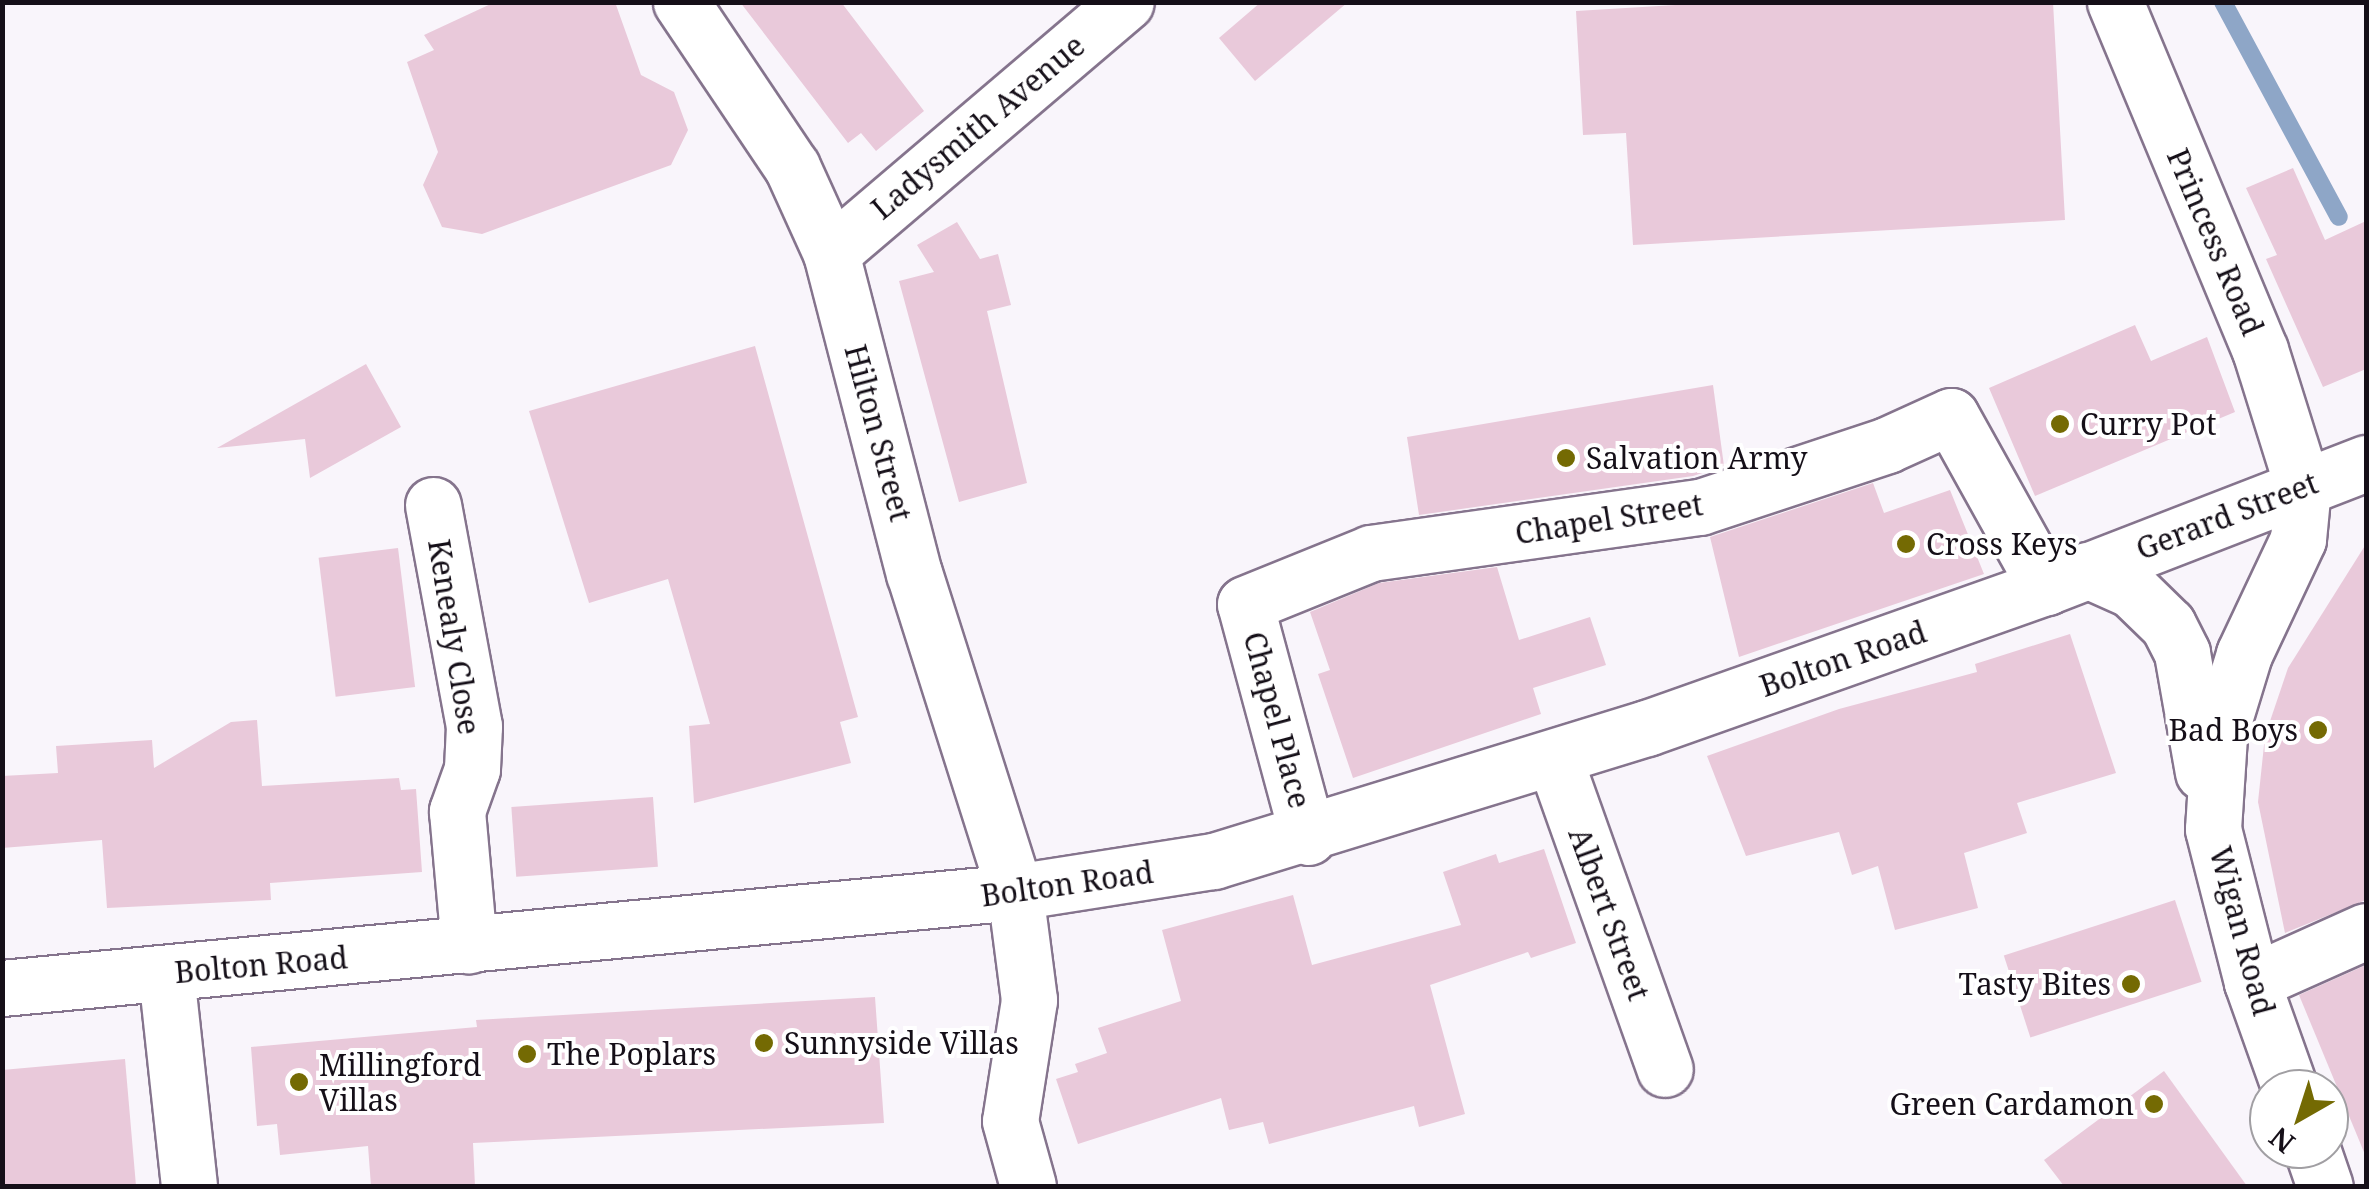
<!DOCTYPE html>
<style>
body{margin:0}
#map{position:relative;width:2369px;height:1189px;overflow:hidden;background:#f9f5fb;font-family:"Noto Serif",serif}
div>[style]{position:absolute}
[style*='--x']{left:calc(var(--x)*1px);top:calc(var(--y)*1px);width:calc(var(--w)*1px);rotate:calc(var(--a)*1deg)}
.stream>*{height:18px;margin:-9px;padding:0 9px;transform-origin:9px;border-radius:9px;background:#8ea6c7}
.building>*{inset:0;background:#e9c9da;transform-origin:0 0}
.roads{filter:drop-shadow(2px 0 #85748d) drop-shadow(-2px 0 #85748d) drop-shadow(0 2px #85748d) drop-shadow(0 -2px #85748d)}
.street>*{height:55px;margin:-27.5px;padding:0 27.5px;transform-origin:27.5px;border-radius:27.5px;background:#fff}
.secondary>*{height:55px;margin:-27.5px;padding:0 27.5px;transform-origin:27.5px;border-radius:27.5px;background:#fff}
.primary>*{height:55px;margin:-27.5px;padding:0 27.5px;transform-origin:27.5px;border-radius:27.5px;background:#fff}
.dots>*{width:28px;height:28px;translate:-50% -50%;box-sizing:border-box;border:5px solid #fff;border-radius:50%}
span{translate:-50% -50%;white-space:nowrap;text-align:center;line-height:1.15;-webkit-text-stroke:8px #fff;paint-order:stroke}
.street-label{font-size:30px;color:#150f18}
.poi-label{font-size:30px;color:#150f18}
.left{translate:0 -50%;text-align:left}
.right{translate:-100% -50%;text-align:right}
.frame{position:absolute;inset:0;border:5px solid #150f18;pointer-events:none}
.north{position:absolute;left:2249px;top:1069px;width:100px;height:100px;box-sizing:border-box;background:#fff;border:2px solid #a19fa3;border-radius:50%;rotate:219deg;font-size:28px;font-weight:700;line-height:40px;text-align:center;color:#150f18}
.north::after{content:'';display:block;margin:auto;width:35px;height:45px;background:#746a03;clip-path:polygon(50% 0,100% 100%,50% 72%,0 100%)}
</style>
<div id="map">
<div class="stream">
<i style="--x:2223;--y:2;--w:244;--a:61.7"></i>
</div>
<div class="building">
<i style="clip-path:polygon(495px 2px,615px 2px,641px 75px,674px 92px,688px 130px,671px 165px,482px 234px,442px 227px,423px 185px,438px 152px,407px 62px,434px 50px,424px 35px)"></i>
<i style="clip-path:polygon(740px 2px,841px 2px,924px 111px,876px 151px,861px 133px,848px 143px)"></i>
<i style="clip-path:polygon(1261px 2px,1348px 2px,1255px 81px,1219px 38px)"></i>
<i style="clip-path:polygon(1725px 2px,2053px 2px,2065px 220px,1633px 245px,1626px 133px,1583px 135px,1576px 11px)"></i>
<i style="clip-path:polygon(2293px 168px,2325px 240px,2366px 221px,2366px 369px,2323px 387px,2266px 259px,2277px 255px,2246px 188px)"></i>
<i style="clip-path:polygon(957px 222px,980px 259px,998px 254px,1011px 305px,987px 311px,1027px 483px,959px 502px,899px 281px,934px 272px,917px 245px)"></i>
<i style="clip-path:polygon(2135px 325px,2151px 361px,2207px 337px,2235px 412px,2035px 496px,1989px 388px)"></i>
<i style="clip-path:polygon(755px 346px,858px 717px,840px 722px,851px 763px,694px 803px,689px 726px,710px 724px,668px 579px,589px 603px,529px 411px)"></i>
<i style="clip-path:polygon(366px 364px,401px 427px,310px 478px,305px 439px,217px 448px)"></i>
<i style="clip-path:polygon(1713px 385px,1724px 466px,1693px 476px,1419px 515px,1407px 437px)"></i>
<i style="clip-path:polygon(1873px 483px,1884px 513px,1950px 490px,1984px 574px,1739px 657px,1710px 537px)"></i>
<i style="clip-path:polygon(2366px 544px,2366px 900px,2285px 933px,2258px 802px,2265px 736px,2288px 668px)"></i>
<i style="left:398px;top:548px;width:140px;height:80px;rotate:83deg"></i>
<i style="clip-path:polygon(1497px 567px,1519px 640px,1590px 617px,1606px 665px,1533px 688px,1541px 714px,1353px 778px,1318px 674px,1330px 670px,1310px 612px,1379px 583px)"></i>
<i style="clip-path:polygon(2070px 634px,2116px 773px,2017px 803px,2027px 833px,1964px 853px,1978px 908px,1895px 930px,1878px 866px,1852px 875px,1839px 832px,1746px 856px,1707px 756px,1839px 709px,1977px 672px,1975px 664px)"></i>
<i style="clip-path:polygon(257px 720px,262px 786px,399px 778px,401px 790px,416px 789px,422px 872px,270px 883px,271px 900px,107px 908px,102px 840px,2px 848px,2px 776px,58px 773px,56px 746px,152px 740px,154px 768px,231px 722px)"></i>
<i style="left:653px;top:797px;width:70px;height:142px;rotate:86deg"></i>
<i style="clip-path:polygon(1544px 849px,1576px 943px,1531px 958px,1528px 952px,1430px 985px,1465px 1114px,1419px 1127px,1414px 1106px,1269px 1144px,1263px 1122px,1229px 1130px,1221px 1098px,1078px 1144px,1056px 1079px,1078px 1072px,1075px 1064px,1107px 1053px,1098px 1028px,1181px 1001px,1162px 930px,1293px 895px,1312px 965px,1461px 925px,1443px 872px,1496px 854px,1499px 863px)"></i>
<i style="left:2175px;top:900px;width:86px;height:180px;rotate:72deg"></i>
<i style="clip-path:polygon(2366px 965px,2366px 1157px,2299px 995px)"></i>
<i style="clip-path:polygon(875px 997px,884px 1123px,473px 1143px,475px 1186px,371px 1186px,368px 1146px,280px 1155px,277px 1124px,257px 1126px,251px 1047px,477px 1027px,476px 1020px)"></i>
<i style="clip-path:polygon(125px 1059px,136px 1186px,2px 1186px,2px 1070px)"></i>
<i style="clip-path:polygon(2164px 1071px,2247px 1186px,2064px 1186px,2044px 1160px)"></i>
</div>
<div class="roads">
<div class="street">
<i style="--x:681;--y:2;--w:199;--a:56.1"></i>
<i style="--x:792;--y:167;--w:94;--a:65.6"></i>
<i style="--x:831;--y:253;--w:331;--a:75.5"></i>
<i style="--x:914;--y:573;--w:335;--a:72.4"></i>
<i style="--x:1015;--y:892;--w:109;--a:82.6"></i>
<i style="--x:1029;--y:1000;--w:122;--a:98.9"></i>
<i style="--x:1010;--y:1121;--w:67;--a:74.5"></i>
<i style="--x:831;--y:253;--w:387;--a:-40.4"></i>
<i style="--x:433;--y:505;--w:225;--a:79.5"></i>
<i style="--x:474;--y:726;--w:43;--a:92.7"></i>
<i style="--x:472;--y:769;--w:45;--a:109.7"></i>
<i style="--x:457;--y:811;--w:135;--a:84.9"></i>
<i style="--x:1554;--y:758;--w:330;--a:70.4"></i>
<i style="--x:1308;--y:837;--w:241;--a:-105.1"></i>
<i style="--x:1245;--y:604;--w:136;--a:-22"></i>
<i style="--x:1371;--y:553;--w:332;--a:-8"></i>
<i style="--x:1700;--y:507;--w:197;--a:-18.3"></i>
<i style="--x:1887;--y:445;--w:70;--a:-24.4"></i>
<i style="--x:1951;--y:416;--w:196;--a:60.9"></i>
<i style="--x:166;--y:974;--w:213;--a:83.8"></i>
<i style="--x:2252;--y:982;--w:125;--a:-24.1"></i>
</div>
<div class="secondary">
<i style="--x:2115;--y:2;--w:377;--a:67.4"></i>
<i style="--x:2260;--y:350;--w:144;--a:72.6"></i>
</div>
<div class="primary">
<i style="--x:2087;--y:570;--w:49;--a:24"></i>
<i style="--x:2132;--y:590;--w:50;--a:44.2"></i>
<i style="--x:2168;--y:625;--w:31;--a:63"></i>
<i style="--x:2182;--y:653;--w:121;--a:80"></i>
<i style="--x:2;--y:988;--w:1018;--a:-5.41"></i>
<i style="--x:1015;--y:892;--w:201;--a:-8.9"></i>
<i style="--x:1214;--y:861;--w:453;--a:-17.1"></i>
<i style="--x:1647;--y:728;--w:423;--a:-19.5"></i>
<i style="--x:2046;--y:587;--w:343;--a:-21.2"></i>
<i style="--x:2290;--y:1089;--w:114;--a:-109.6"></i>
<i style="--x:2252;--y:982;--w:158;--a:-104.3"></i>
<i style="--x:2213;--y:829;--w:93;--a:-86.3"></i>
<i style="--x:2219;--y:736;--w:86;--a:-73"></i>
<i style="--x:2244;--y:654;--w:127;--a:-64.8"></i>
<i style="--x:2298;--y:539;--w:52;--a:-84.5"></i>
<i style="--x:2312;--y:1149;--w:39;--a:71"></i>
</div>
</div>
<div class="dots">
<i style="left:2060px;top:424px;background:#746a03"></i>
<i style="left:1566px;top:458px;background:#746a03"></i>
<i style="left:1906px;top:544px;background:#746a03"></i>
<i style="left:2318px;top:730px;background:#746a03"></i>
<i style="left:2131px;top:984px;background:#746a03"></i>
<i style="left:764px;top:1043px;background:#746a03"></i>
<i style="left:527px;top:1054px;background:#746a03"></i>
<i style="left:299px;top:1082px;background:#746a03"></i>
<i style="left:2154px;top:1104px;background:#746a03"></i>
</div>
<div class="street-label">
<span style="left:978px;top:127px;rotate:-40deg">Ladysmith Avenue</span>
<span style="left:2215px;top:242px;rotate:67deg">Princess Road</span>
<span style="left:878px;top:433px;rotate:75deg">Hilton Street</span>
<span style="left:2227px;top:516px;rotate:-21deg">Gerard Street</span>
<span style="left:1609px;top:519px;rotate:-9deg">Chapel Street</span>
<span style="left:454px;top:637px;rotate:81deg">Kenealy Close</span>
<span style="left:1843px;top:659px;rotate:-19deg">Bolton Road</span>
<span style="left:1277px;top:720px;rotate:75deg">Chapel Place</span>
<span style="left:1067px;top:884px;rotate:-8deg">Bolton Road</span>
<span style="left:1609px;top:914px;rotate:70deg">Albert Street</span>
<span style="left:2242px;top:931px;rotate:75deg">Wigan Road</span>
<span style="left:261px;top:965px;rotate:-5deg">Bolton Road</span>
</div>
<div class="poi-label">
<span class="left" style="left:2080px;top:424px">Curry Pot</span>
<span class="left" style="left:1586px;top:458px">Salvation Army</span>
<span class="left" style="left:1926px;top:544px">Cross Keys</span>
<span class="right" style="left:2298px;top:730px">Bad Boys</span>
<span class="right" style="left:2111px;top:984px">Tasty Bites</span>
<span class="left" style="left:784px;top:1043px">Sunnyside Villas</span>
<span class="left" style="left:547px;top:1054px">The Poplars</span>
<span class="left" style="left:319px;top:1082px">Millingford<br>Villas</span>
<span class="right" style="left:2134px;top:1104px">Green Cardamon</span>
</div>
<div class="frame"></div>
<div class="north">N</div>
</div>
